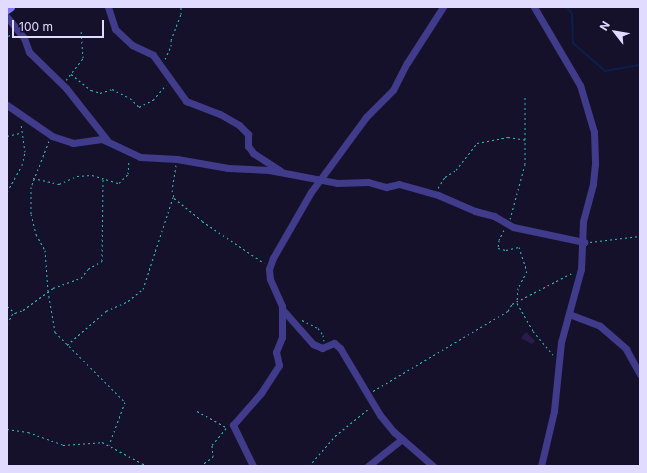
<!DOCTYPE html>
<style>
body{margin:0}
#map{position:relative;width:647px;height:473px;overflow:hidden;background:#16112b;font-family:Inter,sans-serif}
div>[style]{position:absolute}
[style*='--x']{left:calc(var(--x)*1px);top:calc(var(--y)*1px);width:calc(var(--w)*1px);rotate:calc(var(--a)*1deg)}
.stream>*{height:2px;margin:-1px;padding:0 1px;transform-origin:1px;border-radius:1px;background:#0a204b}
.building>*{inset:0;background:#281c4d}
.path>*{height:1px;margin-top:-0.5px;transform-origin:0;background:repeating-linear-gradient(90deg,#2fbfbc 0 2px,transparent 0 5px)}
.street>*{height:7px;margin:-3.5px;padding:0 3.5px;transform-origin:3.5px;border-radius:3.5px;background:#413b8b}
.secondary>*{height:10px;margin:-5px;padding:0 5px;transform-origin:5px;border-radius:5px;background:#7b72ff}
span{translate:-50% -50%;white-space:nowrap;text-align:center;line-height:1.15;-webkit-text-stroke:4px #16112b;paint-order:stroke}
.frame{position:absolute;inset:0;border:8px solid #e0dbff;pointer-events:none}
.north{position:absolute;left:595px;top:12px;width:40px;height:40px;-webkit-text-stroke:3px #16112b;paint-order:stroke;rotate:301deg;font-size:11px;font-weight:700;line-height:16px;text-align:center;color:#e0dbff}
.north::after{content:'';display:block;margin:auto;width:14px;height:18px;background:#e0dbff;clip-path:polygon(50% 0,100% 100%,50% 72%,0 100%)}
.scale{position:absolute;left:12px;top:20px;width:92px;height:18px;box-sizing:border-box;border:2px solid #e0dbff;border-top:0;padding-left:5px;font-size:12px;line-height:14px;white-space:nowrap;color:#e0dbff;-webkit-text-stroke:3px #16112b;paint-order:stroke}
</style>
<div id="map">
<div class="stream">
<i style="--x:567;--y:7;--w:9;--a:54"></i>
<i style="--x:572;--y:14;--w:29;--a:88"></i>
<i style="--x:573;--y:43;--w:43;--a:41.2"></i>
<i style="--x:605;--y:71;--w:36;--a:-10"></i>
</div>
<div class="building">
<i style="clip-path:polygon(526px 332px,535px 341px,532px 344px,521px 338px)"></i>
</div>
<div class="path">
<i style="--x:7;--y:41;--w:9;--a:-69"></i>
<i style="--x:165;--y:59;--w:14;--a:-65"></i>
<i style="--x:171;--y:46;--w:6;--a:-90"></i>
<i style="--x:171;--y:40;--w:28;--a:-69"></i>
<i style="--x:181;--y:14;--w:7;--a:-90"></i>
<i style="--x:71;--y:74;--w:26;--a:39"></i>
<i style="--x:91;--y:90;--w:9;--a:18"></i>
<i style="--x:100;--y:93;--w:13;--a:-18"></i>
<i style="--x:112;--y:89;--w:20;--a:27"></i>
<i style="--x:130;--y:98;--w:13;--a:45"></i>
<i style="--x:139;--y:107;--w:16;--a:-27"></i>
<i style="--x:153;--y:100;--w:20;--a:-49"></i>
<i style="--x:66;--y:80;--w:28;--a:-52"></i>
<i style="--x:83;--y:58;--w:27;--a:-94"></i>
<i style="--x:7;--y:136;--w:13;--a:-13"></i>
<i style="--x:49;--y:141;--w:49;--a:111.4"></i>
<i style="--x:31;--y:187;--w:27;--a:90"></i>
<i style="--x:31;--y:214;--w:21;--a:76"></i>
<i style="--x:36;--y:234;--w:18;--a:61"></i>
<i style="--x:45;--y:250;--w:41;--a:85.8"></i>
<i style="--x:48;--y:291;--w:42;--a:80.3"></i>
<i style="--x:55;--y:332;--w:99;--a:45"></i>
<i style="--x:125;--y:402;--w:46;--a:110.4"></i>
<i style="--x:176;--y:165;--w:25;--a:99"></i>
<i style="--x:172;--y:190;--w:8;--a:76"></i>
<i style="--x:174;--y:198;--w:36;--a:39"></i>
<i style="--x:202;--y:221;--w:75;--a:34.1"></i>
<i style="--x:33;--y:178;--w:27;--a:13"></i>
<i style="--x:59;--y:184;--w:20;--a:-24"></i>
<i style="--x:77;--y:176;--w:15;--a:-4"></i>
<i style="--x:92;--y:175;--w:28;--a:17"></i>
<i style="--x:119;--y:183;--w:13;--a:-45"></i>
<i style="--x:128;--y:174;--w:14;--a:-86"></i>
<i style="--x:438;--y:188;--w:13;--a:-58"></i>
<i style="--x:445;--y:177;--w:13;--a:-32"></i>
<i style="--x:456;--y:170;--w:34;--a:-52"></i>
<i style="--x:477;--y:143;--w:32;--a:-11"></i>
<i style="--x:508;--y:137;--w:18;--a:9"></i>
<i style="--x:7;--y:192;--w:31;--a:-61"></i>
<i style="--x:22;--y:165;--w:13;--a:-77"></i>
<i style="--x:25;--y:152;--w:29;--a:-98"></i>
<i style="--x:510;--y:219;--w:57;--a:-74.7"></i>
<i style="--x:525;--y:164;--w:69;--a:-90"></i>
<i style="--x:504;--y:230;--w:11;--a:117"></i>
<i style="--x:499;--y:240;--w:8;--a:97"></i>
<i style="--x:498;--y:248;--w:8;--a:14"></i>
<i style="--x:506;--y:250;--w:13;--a:-13"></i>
<i style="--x:519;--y:247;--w:25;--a:72"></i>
<i style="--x:527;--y:271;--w:19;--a:118"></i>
<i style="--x:518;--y:288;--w:15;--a:94"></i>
<i style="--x:517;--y:303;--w:32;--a:60"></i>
<i style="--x:533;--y:331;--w:31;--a:50"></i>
<i style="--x:590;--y:242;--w:50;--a:-6.8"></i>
<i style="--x:7;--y:306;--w:11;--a:41"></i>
<i style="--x:15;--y:313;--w:9;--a:-21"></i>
<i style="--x:23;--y:310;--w:37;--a:-36"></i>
<i style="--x:53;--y:288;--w:30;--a:-20"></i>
<i style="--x:81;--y:278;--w:11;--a:-52"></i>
<i style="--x:88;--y:269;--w:16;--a:-30"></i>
<i style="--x:102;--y:261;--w:83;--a:-89.3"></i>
<i style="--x:302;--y:320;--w:18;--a:27"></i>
<i style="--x:318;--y:328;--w:9;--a:54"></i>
<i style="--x:323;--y:335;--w:6;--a:81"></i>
<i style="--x:7;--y:324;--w:13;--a:-61"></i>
<i style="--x:67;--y:345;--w:52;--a:-41.1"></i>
<i style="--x:106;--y:311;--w:24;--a:-24"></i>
<i style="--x:128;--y:301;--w:19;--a:-39"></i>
<i style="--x:143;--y:289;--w:97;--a:-71.9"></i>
<i style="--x:373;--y:391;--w:157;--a:-30.7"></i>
<i style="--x:508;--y:311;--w:8;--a:-60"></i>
<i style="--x:512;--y:304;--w:68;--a:-27.3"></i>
<i style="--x:197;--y:411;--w:33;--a:29"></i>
<i style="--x:7;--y:429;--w:21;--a:8"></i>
<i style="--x:28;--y:432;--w:37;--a:20"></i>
<i style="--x:63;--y:445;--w:39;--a:-4"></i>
<i style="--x:102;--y:442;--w:51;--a:28.1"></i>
<i style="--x:200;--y:466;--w:16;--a:-35"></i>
<i style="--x:213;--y:457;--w:12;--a:-95"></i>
<i style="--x:212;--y:445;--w:23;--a:-50"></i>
<i style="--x:309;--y:466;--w:40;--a:-49"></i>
<i style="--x:335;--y:436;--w:43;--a:-39.3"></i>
</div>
<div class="street">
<i style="--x:108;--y:7;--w:23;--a:72"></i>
<i style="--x:115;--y:29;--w:23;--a:43"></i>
<i style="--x:132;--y:45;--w:23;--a:25"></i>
<i style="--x:153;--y:55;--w:57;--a:54.3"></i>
<i style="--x:186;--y:101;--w:36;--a:21"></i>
<i style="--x:220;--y:114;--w:22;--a:30"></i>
<i style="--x:239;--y:125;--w:13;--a:45"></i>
<i style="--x:248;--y:134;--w:12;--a:90"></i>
<i style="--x:248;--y:146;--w:9;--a:54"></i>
<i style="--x:253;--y:153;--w:33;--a:33"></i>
<i style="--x:534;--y:7;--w:91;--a:59.5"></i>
<i style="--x:580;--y:85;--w:49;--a:73.4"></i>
<i style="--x:594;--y:132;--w:32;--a:88"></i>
<i style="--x:595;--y:164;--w:20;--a:96"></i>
<i style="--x:593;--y:184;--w:39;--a:105"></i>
<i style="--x:583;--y:222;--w:47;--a:92.4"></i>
<i style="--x:581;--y:269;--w:76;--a:105.3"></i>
<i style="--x:561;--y:342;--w:69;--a:95.8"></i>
<i style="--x:554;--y:411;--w:57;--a:103.3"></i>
<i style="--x:7;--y:17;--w:27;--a:51"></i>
<i style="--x:24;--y:38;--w:15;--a:70"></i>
<i style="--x:29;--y:52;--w:52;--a:44.2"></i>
<i style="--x:66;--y:88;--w:66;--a:51.7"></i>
<i style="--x:7;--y:105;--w:55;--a:34.6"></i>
<i style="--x:52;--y:136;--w:22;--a:18"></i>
<i style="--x:73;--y:143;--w:29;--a:-8"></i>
<i style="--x:102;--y:139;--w:42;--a:25.3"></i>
<i style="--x:140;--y:157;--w:37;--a:3"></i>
<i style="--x:177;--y:159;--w:52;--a:10"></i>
<i style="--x:228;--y:168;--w:41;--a:2.8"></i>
<i style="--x:269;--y:170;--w:69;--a:10.8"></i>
<i style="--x:337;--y:183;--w:31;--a:-2"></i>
<i style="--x:368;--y:182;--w:19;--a:16"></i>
<i style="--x:386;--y:187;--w:13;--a:-13"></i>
<i style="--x:399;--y:184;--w:41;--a:15.8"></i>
<i style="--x:438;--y:195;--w:40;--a:23.4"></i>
<i style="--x:475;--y:211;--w:20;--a:15"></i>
<i style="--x:494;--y:216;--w:22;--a:30"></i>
<i style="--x:513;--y:227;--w:73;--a:11.9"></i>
<i style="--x:282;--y:309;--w:47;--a:48.5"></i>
<i style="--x:313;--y:344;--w:10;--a:24"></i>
<i style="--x:322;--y:348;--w:13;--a:-23"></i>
<i style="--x:334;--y:343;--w:8;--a:40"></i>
<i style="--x:340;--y:348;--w:78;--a:59.2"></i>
<i style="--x:380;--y:415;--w:22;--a:51"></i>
<i style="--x:394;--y:432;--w:52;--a:41.1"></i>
<i style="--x:569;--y:314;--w:33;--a:21"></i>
<i style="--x:600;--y:326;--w:35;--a:41"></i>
<i style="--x:626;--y:349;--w:29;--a:61"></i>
<i style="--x:253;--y:466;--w:46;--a:-116"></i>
<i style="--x:233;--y:425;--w:43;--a:-48.8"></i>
<i style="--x:261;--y:393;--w:33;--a:-57"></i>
<i style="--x:279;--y:365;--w:13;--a:-103"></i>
<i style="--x:276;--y:352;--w:16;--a:-68"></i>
<i style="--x:282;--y:337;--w:31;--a:-90"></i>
<i style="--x:282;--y:306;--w:30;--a:-114"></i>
<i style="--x:270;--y:279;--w:10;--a:-96"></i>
<i style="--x:269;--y:269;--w:12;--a:-70"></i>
<i style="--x:273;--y:258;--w:76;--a:-60.1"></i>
<i style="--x:311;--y:192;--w:93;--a:-53.7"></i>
<i style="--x:366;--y:117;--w:38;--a:-45"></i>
<i style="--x:393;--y:90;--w:30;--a:-63"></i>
<i style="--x:407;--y:63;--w:67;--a:-57.3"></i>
<i style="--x:368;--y:466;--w:43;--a:-38.5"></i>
</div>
<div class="secondary">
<i style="--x:7;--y:9;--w:4;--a:-34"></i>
</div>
<div class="frame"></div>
<div class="north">N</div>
<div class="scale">100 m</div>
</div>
